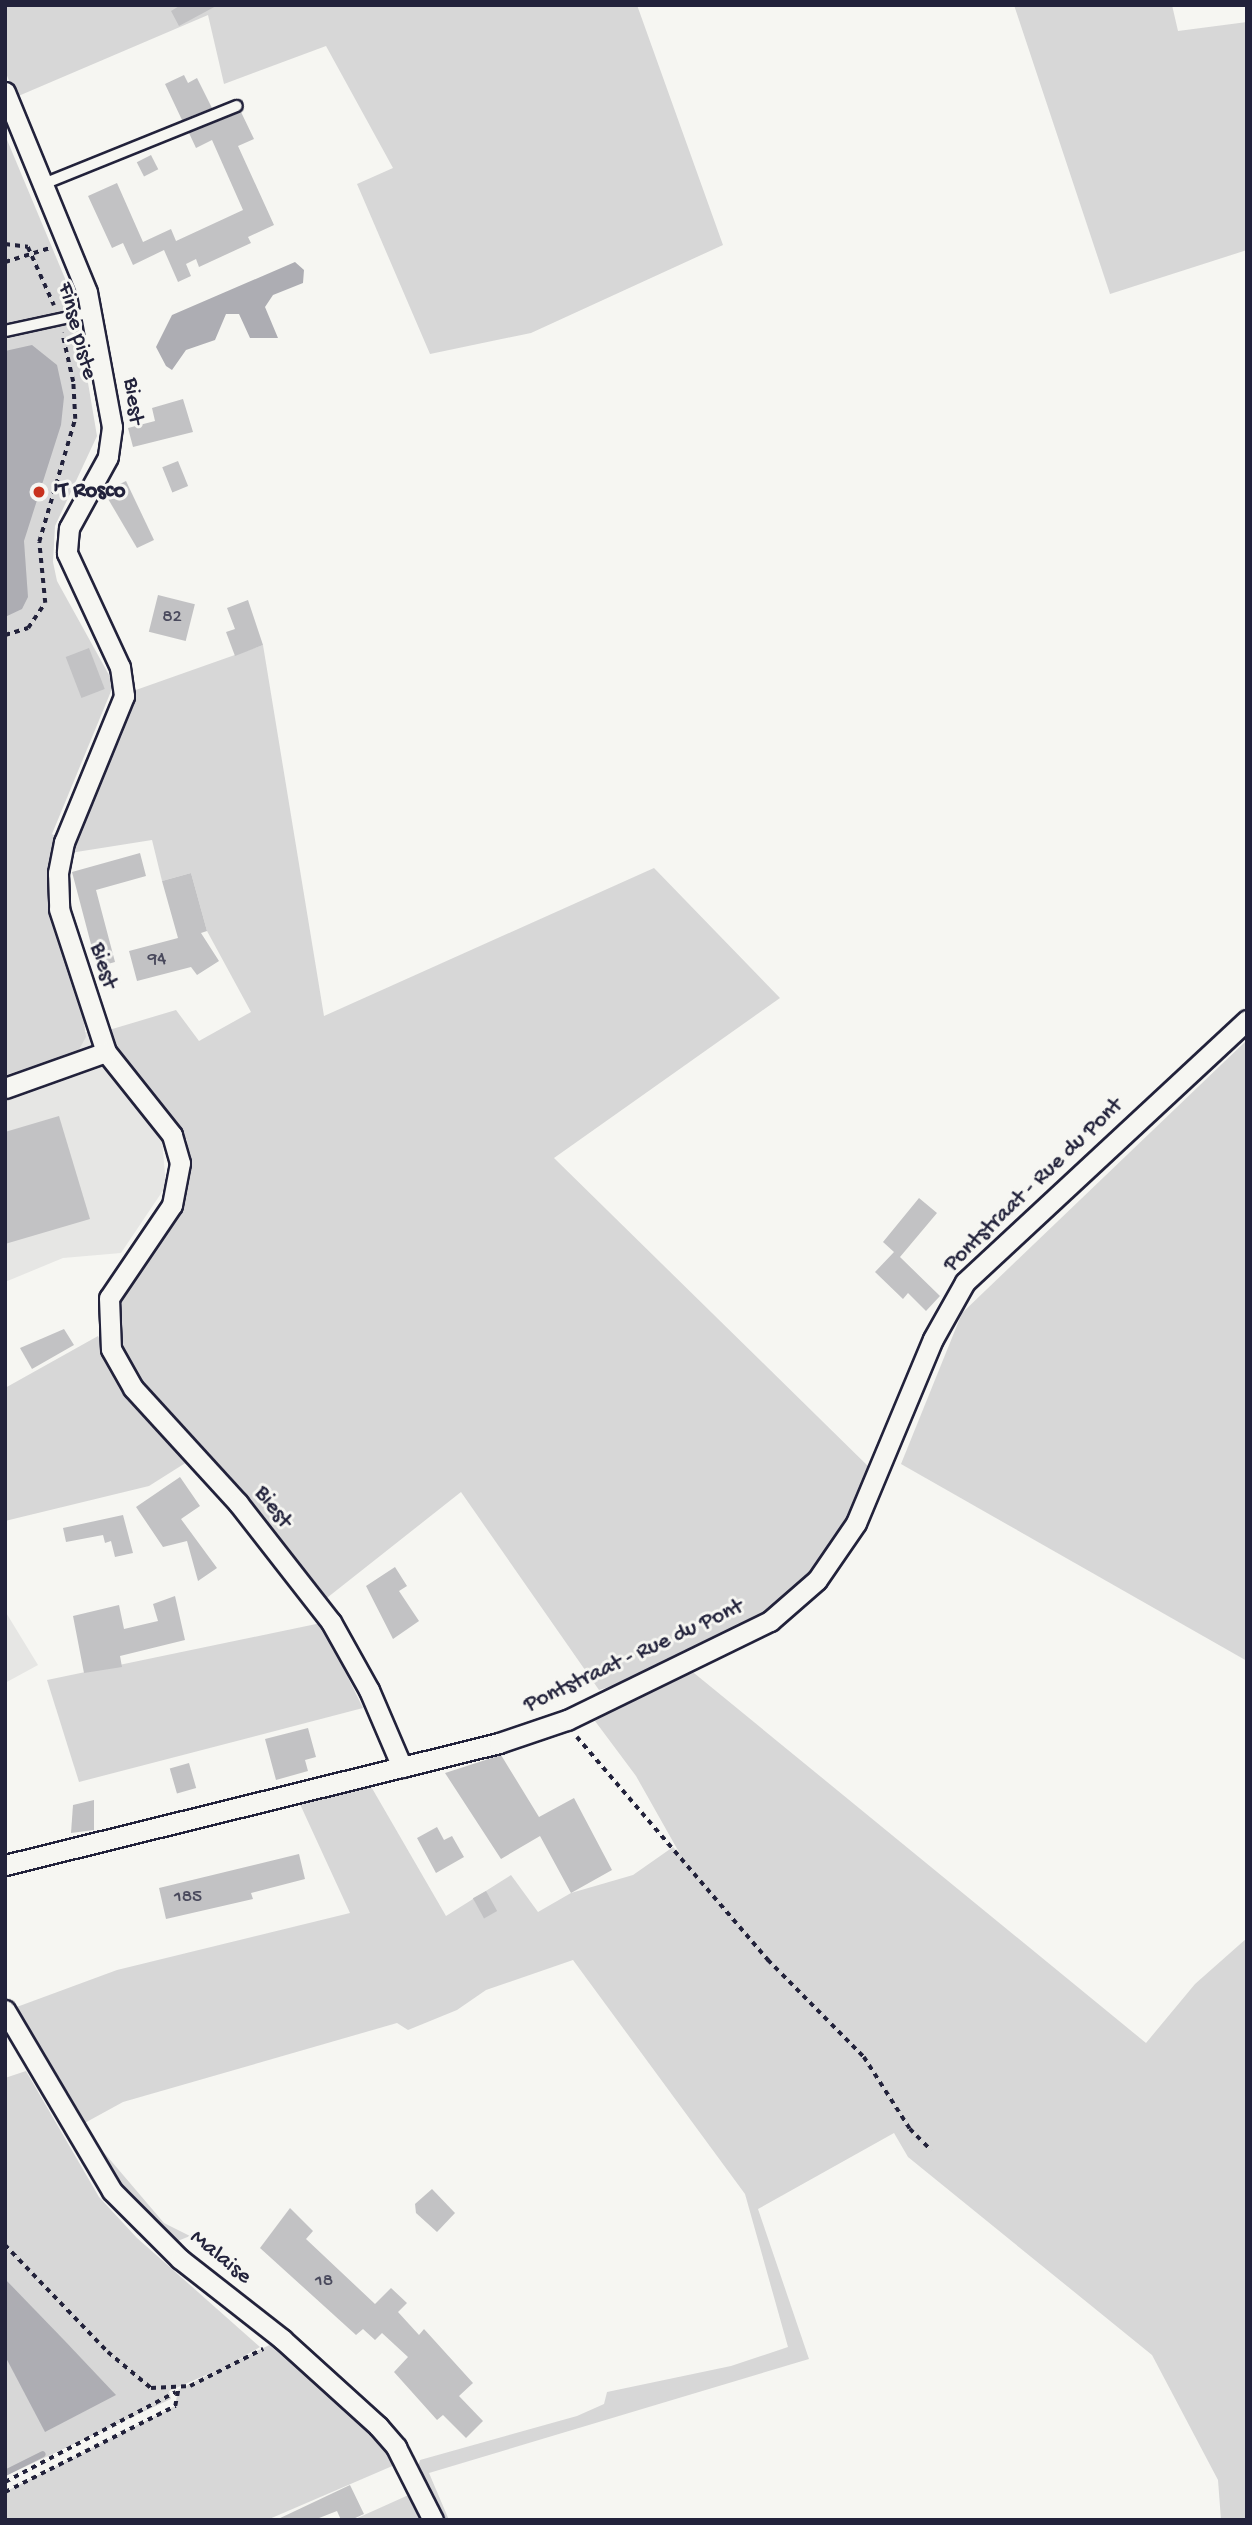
<!DOCTYPE html>
<style>
body{margin:0}
#map{position:relative;width:1252px;height:2525px;overflow:hidden;background:#f6f6f2;font-family:"Gochi Hand",sans-serif}
div>[style]{position:absolute}
[style*='--x']{left:calc(var(--x)*1px);top:calc(var(--y)*1px);width:calc(var(--w)*1px);rotate:calc(var(--a)*1deg)}
.built>*{inset:0;background:#e6e6e4}
.green>*{inset:0;background:#d7d7d7}
.water>*{inset:0;background:#adadb3}
.stream>*{height:6px;margin:-3px;padding:0 3px;transform-origin:3px;border-radius:3px;background:#adadb3}
.building>*{inset:0;background:#c2c2c4;transform-origin:0 0}
.path>*{height:3.5px;margin-top:-1.75px;transform-origin:0;background:repeating-linear-gradient(90deg,#22223b 0 5px,transparent 0 10px)}
.roads{filter:drop-shadow(2px 0 #22223b) drop-shadow(-2px 0 #22223b) drop-shadow(0 2px #22223b) drop-shadow(0 -2px #22223b)}
.service>*{height:10px;margin:-5px;padding:0 5px;transform-origin:5px;border-radius:5px;background:#f6f6f2}
.minor>*{height:19px;margin:-9.5px;padding:0 9.5px;transform-origin:9.5px;border-radius:9.5px;background:#f6f6f2}
.dots>*{width:19px;height:19px;translate:-50% -50%;box-sizing:border-box;border:4px solid #f6f6f2;border-radius:50%}
span{translate:-50% -50%;white-space:nowrap;text-align:center;line-height:1.15;-webkit-text-stroke:6px #f6f6f2;paint-order:stroke}
.number-label{font-size:19px;color:#4a4a5d}
.number-label span{-webkit-text-stroke-width:0}
.street-label{font-size:23px;color:#22223b}
.poi-label{font-size:23px;color:#22223b;font-weight:700}
.left{translate:0 -50%;text-align:left}
.frame{position:absolute;inset:0;border:7px solid #22223b;pointer-events:none}
</style>
<div id="map">
<div class="built">
<i style="clip-path:polygon(89px 1032px,113px 1078px,161px 1128px,166px 1186px,121px 1253px,63px 1258px,5px 1282px,5px 1073px,71px 1033px)"></i>
<i style="clip-path:polygon(5px 1611px,38px 1665px,5px 1683px)"></i>
</div>
<div class="green">
<i style="clip-path:polygon(5px 5px,637px 5px,723px 245px,531px 333px,430px 354px,357px 184px,393px 168px,326px 46px,224px 84px,208px 15px,16px 97px,5px 71px)"></i>
<i style="clip-path:polygon(1014px 5px,1172px 5px,1178px 31px,1247px 22px,1247px 250px,1110px 294px)"></i>
<i style="clip-path:polygon(5px 135px,74px 300px,97px 436px,55px 526px,53px 562px,57px 581px,114px 684px,52px 834px,59px 839px,86px 1037px,77px 1053px,5px 1075px)"></i>
<i style="clip-path:polygon(263px 645px,324px 1016px,654px 868px,780px 998px,554px 1158px,873px 1471px,815px 1570px,782px 1607px,683px 1664px,1146px 2043px,1195px 1984px,1247px 1938px,1247px 2520px,1221px 2520px,1218px 2480px,1152px 2355px,908px 2157px,894px 2133px,758px 2209px,809px 2359px,429px 2473px,449px 2520px,439px 2520px,416px 2473px,420px 2460px,577px 2416px,604px 2404px,607px 2392px,731px 2366px,788px 2347px,745px 2194px,573px 1960px,486px 1990px,457px 2010px,408px 2030px,397px 2023px,123px 2102px,81px 2125px,14px 2008px,117px 1970px,350px 1913px,299px 1802px,369px 1783px,446px 1916px,511px 1875px,538px 1912px,571px 1893px,633px 1875px,673px 1847px,680px 1854px,636px 1776px,595px 1721px,682px 1665px,599px 1690px,461px 1492px,323px 1601px,129px 1371px,117px 1342px,119px 1291px,149px 1259px,182px 1206px,189px 1169px,187px 1140px,120px 1059px,109px 1030px,176px 1010px,199px 1041px,251px 1012px,207px 931px,191px 873px,162px 881px,152px 840px,70px 853px,69px 848px,122px 735px,133px 691px)"></i>
<i style="clip-path:polygon(1247px 1040px,1247px 1661px,901px 1464px,962px 1313px)"></i>
<i style="clip-path:polygon(98px 1336px,116px 1372px,187px 1462px,149px 1486px,5px 1521px,5px 1388px)"></i>
<i style="clip-path:polygon(321px 1623px,363px 1708px,79px 1782px,47px 1680px)"></i>
<i style="clip-path:polygon(26px 2071px,99px 2197px,137px 2238px,260px 2347px,234px 2362px,282px 2339px,396px 2447px,397px 2464px,267px 2520px,5px 2520px,5px 2492px,175px 2406px,178px 2390px,220px 2369px,169px 2391px,171px 2399px,5px 2476px,5px 2078px)"></i>
<i style="clip-path:polygon(89px 2135px,164px 2223px,190px 2236px,175px 2242px,153px 2227px,84px 2138px)"></i>
<i style="clip-path:polygon(413px 2493px,422px 2520px,353px 2520px)"></i>
</div>
<div class="water">
<i style="clip-path:polygon(295px 262px,304px 270px,303px 283px,273px 295px,265px 307px,278px 338px,250px 338px,239px 314px,226px 314px,215px 340px,186px 350px,172px 370px,166px 366px,156px 347px,172px 315px)"></i>
<i style="clip-path:polygon(32px 345px,57px 365px,64px 397px,61px 425px,24px 541px,28px 597px,22px 609px,5px 617px,5px 351px)"></i>
<i style="clip-path:polygon(5px 2279px,64px 2340px,116px 2395px,45px 2432px,5px 2356px)"></i>
</div>
<div class="stream">
<i style="--x:5;--y:2473;--w:42;--a:-26.6"></i>
</div>
<div class="building">
<i style="clip-path:polygon(181px 5px,218px 5px,179px 26px,171px 11px)"></i>
<i style="clip-path:polygon(184px 75px,188px 83px,197px 78px,212px 108px,182px 120px,165px 84px)"></i>
<i style="clip-path:polygon(241px 112px,254px 139px,238px 146px,274px 225px,248px 237px,251px 243px,199px 267px,196px 259px,186px 264px,191px 276px,178px 282px,164px 250px,133px 265px,123px 243px,112px 248px,88px 196px,117px 183px,143px 242px,171px 229px,176px 241px,243px 210px,212px 140px,196px 148px,189px 133px)"></i>
<i style="left:151px;top:155px;width:16px;height:16px;rotate:63deg"></i>
<i style="clip-path:polygon(183px 399px,193px 432px,133px 447px,128px 428px,155px 421px,152px 408px)"></i>
<i style="left:178px;top:461px;width:27px;height:17px;rotate:68deg"></i>
<i style="clip-path:polygon(126px 481px,154px 540px,137px 548px,104px 492px)"></i>
<i style="left:158px;top:595px;width:38px;height:38px;rotate:14deg"></i>
<i style="clip-path:polygon(248px 600px,263px 645px,235px 656px,226px 632px,235px 629px,227px 608px)"></i>
<i style="left:89px;top:648px;width:44px;height:25px;rotate:69deg"></i>
<i style="clip-path:polygon(140px 853px,146px 876px,96px 890px,115px 962px,97px 967px,72px 872px)"></i>
<i style="clip-path:polygon(191px 873px,207px 931px,201px 933px,219px 961px,197px 975px,191px 967px,137px 981px,129px 951px,178px 938px,162px 881px)"></i>
<i style="clip-path:polygon(59px 1116px,90px 1219px,5px 1244px,5px 1132px)"></i>
<i style="clip-path:polygon(919px 1198px,937px 1213px,900px 1257px,940px 1296px,926px 1311px,908px 1293px,903px 1299px,875px 1272px,894px 1252px,883px 1242px)"></i>
<i style="clip-path:polygon(64px 1329px,74px 1345px,32px 1369px,20px 1348px)"></i>
<i style="clip-path:polygon(180px 1477px,200px 1506px,181px 1519px,217px 1568px,198px 1581px,187px 1541px,163px 1547px,136px 1507px)"></i>
<i style="clip-path:polygon(123px 1515px,133px 1553px,115px 1557px,111px 1541px,105px 1543px,103px 1535px,66px 1542px,63px 1528px)"></i>
<i style="clip-path:polygon(395px 1567px,407px 1586px,399px 1591px,419px 1621px,393px 1639px,366px 1586px)"></i>
<i style="clip-path:polygon(175px 1596px,185px 1640px,120px 1656px,122px 1667px,84px 1673px,73px 1616px,119px 1605px,124px 1629px,158px 1621px,153px 1604px)"></i>
<i style="clip-path:polygon(308px 1728px,316px 1757px,305px 1760px,308px 1771px,276px 1780px,265px 1739px)"></i>
<i style="clip-path:polygon(501px 1755px,539px 1817px,574px 1798px,612px 1870px,571px 1893px,540px 1836px,501px 1859px,445px 1773px)"></i>
<i style="left:189px;top:1763px;width:26px;height:20px;rotate:74deg"></i>
<i style="clip-path:polygon(94px 1800px,94px 1830px,71px 1833px,73px 1805px)"></i>
<i style="clip-path:polygon(437px 1827px,444px 1840px,452px 1836px,464px 1857px,436px 1873px,417px 1838px)"></i>
<i style="clip-path:polygon(299px 1854px,305px 1879px,251px 1893px,253px 1899px,166px 1919px,159px 1888px)"></i>
<i style="left:486px;top:1891px;width:23px;height:15px;rotate:61deg"></i>
<i style="clip-path:polygon(432px 2189px,455px 2213px,437px 2232px,416px 2213px,415px 2204px)"></i>
<i style="clip-path:polygon(290px 2208px,313px 2231px,306px 2239px,375px 2304px,391px 2288px,407px 2303px,398px 2312px,419px 2335px,424px 2329px,473px 2383px,459px 2396px,483px 2421px,466px 2438px,443px 2415px,437px 2420px,394px 2372px,408px 2357px,382px 2333px,375px 2340px,363px 2329px,356px 2335px,260px 2248px)"></i>
<i style="clip-path:polygon(350px 2485px,364px 2514px,351px 2520px,341px 2520px,337px 2511px,314px 2520px,276px 2520px)"></i>
</div>
<div class="path">
<i style="--x:5;--y:244;--w:23;--a:7"></i>
<i style="--x:28;--y:247;--w:64;--a:65.9"></i>
<i style="--x:5;--y:262;--w:47;--a:-17.3"></i>
<i style="--x:5;--y:635;--w:24;--a:-17"></i>
<i style="--x:28;--y:628;--w:30;--a:-56"></i>
<i style="--x:45;--y:603;--w:61;--a:-95.6"></i>
<i style="--x:39;--y:542;--w:128;--a:-73.7"></i>
<i style="--x:75;--y:419;--w:37;--a:-93"></i>
<i style="--x:73;--y:382;--w:50;--a:-102.7"></i>
<i style="--x:577;--y:1737;--w:294;--a:49.4"></i>
<i style="--x:768;--y:1960;--w:136;--a:45.3"></i>
<i style="--x:864;--y:2057;--w:85;--a:57.4"></i>
<i style="--x:910;--y:2129;--w:30;--a:45"></i>
<i style="--x:5;--y:2245;--w:149;--a:46.1"></i>
<i style="--x:108;--y:2352;--w:56;--a:39.9"></i>
<i style="--x:151;--y:2388;--w:39;--a:-3"></i>
<i style="--x:190;--y:2386;--w:82;--a:-26.9"></i>
<i style="--x:5;--y:2482;--w:193;--a:-27.8"></i>
<i style="--x:5;--y:2492;--w:191;--a:-26.8"></i>
<i style="--x:175;--y:2406;--w:16;--a:-79"></i>
</div>
<div class="roads">
<div class="service">
<i style="--x:41;--y:185;--w:211;--a:-22"></i>
<i style="--x:5;--y:331;--w:90;--a:-12.2"></i>
</div>
<div class="minor">
<i style="--x:5;--y:92;--w:216;--a:67.7"></i>
<i style="--x:87;--y:292;--w:137;--a:79.5"></i>
<i style="--x:112;--y:427;--w:30;--a:98"></i>
<i style="--x:108;--y:457;--w:81;--a:118.8"></i>
<i style="--x:69;--y:528;--w:25;--a:95"></i>
<i style="--x:67;--y:553;--w:126;--a:65.1"></i>
<i style="--x:120;--y:667;--w:29;--a:82"></i>
<i style="--x:124;--y:696;--w:158;--a:112.3"></i>
<i style="--x:64;--y:842;--w:32;--a:101"></i>
<i style="--x:58;--y:873;--w:36;--a:88"></i>
<i style="--x:59;--y:909;--w:151;--a:71.8"></i>
<i style="--x:106;--y:1052;--w:106;--a:51.5"></i>
<i style="--x:172;--y:1135;--w:29;--a:74"></i>
<i style="--x:180;--y:1163;--w:43;--a:100.8"></i>
<i style="--x:172;--y:1205;--w:112;--a:124.1"></i>
<i style="--x:109;--y:1298;--w:51;--a:87.8"></i>
<i style="--x:111;--y:1349;--w:45;--a:60.6"></i>
<i style="--x:133;--y:1388;--w:156;--a:47.6"></i>
<i style="--x:238;--y:1503;--w:151;--a:52"></i>
<i style="--x:331;--y:1622;--w:78;--a:60.8"></i>
<i style="--x:369;--y:1690;--w:84;--a:66.8"></i>
<i style="--x:5;--y:1088;--w:107;--a:-19.6"></i>
<i style="--x:5;--y:1865;--w:509;--a:-13.87"></i>
<i style="--x:499;--y:1743;--w:72;--a:-18.7"></i>
<i style="--x:567;--y:1720;--w:226;--a:-26"></i>
<i style="--x:770;--y:1621;--w:62;--a:-41.1"></i>
<i style="--x:817;--y:1580;--w:69;--a:-55.6"></i>
<i style="--x:856;--y:1523;--w:199;--a:-67.3"></i>
<i style="--x:933;--y:1339;--w:65;--a:-60.7"></i>
<i style="--x:965;--y:1282;--w:385;--a:-42.9"></i>
<i style="--x:5;--y:2010;--w:210;--a:59.4"></i>
<i style="--x:112;--y:2191;--w:96;--a:45"></i>
<i style="--x:180;--y:2259;--w:130;--a:38.1"></i>
<i style="--x:282;--y:2339;--w:130;--a:42.2"></i>
<i style="--x:378;--y:2426;--w:28;--a:49"></i>
<i style="--x:396;--y:2447;--w:82;--a:63.1"></i>
</div>
</div>
<div class="dots">
<i style="left:39px;top:492px;background:#c8321e"></i>
</div>
<div class="number-label">
<span style="left:172px;top:618px">82</span>
<span style="left:157px;top:960px">94</span>
<span style="left:188px;top:1898px">185</span>
<span style="left:324px;top:2282px">18</span>
</div>
<div class="street-label">
<span style="left:76px;top:331px;rotate:75deg">Finse piste</span>
<span style="left:132px;top:401px;rotate:83deg">Biest</span>
<span style="left:102px;top:966px;rotate:72deg">Biest</span>
<span style="left:1034px;top:1186px;rotate:-44deg">Pontstraat - Rue du Pont</span>
<span style="left:272px;top:1508px;rotate:52deg">Biest</span>
<span style="left:634px;top:1657px;rotate:-25deg">Pontstraat - Rue du Pont</span>
<span style="left:220px;top:2258px;rotate:39deg">Malaise</span>
</div>
<div class="poi-label">
<span class="left" style="left:53px;top:492px">'T Rosco</span>
</div>
<div class="frame"></div>
</div>
